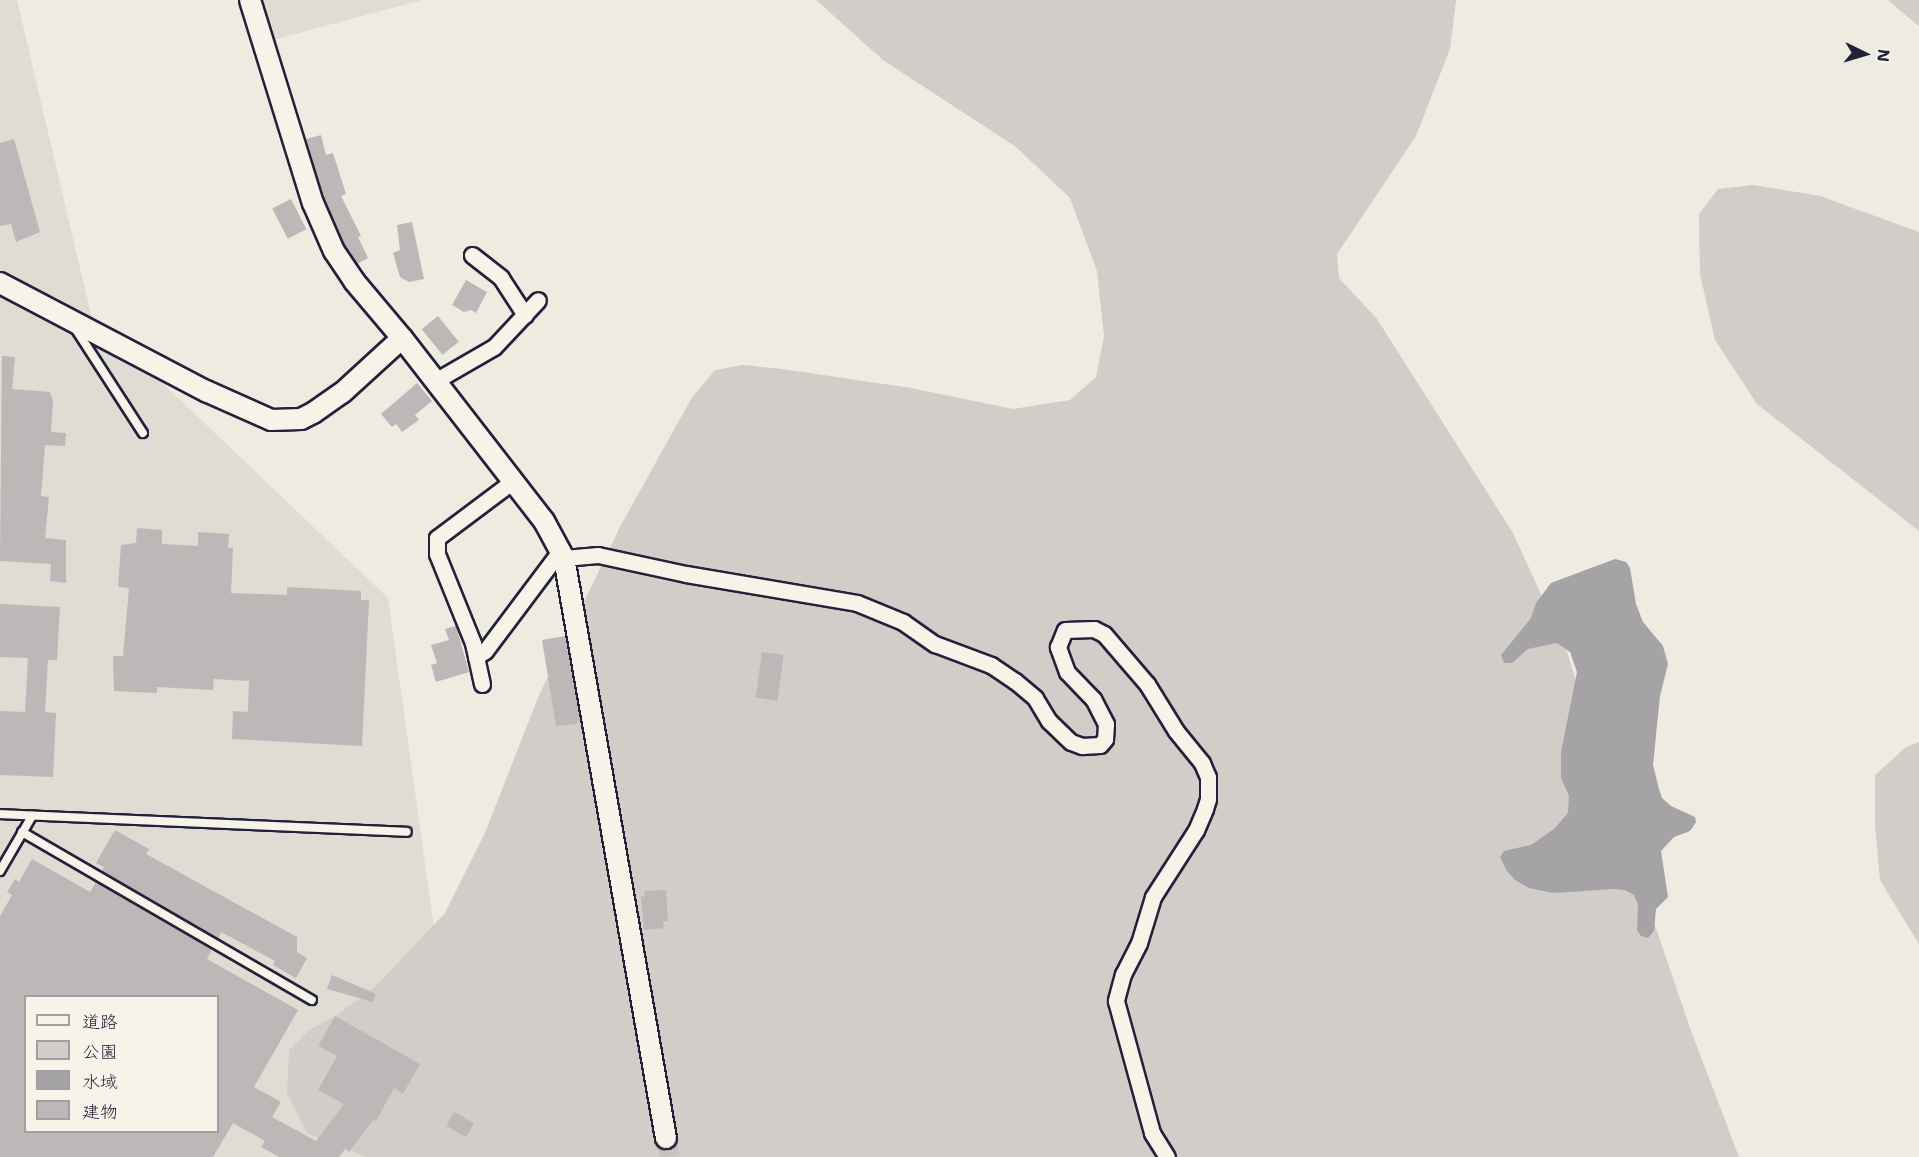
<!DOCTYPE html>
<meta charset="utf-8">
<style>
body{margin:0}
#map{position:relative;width:1919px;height:1157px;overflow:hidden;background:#eeebe1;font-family:"Shantell Sans","Klee One",sans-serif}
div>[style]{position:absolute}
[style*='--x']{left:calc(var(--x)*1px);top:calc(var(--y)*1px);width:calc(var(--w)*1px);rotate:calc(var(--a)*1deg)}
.built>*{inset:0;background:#dfdcd4}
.green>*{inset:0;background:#d1cdc9}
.water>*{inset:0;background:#a6a3a6}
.building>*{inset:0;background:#bbb8b7;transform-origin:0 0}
.tertiary-tunnel>*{height:20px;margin-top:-10px;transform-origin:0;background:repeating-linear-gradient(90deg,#c5c3c0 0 20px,transparent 0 30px)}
.roads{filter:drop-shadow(2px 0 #22223b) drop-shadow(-2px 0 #22223b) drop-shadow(0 2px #22223b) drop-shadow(0 -2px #22223b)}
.service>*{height:8px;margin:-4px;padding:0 4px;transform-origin:4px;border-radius:4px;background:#f7f3e8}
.minor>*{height:15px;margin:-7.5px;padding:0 7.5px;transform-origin:7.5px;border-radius:7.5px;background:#f7f3e8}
.tertiary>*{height:20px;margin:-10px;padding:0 10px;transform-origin:10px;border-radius:10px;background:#f7f3e8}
span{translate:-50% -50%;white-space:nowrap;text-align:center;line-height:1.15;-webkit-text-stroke:5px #f7f3e8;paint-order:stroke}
.legend{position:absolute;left:24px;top:995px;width:195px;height:138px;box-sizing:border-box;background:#f7f3e8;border:2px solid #a29fa3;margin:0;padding:8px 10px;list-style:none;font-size:18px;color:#22223b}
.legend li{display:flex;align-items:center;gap:12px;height:30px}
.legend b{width:30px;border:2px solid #a29fa3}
.north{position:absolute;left:1835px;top:24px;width:60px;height:60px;-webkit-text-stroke:4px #f7f3e8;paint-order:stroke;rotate:95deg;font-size:16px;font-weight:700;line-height:24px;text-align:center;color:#22223b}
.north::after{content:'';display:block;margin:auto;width:21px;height:27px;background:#22223b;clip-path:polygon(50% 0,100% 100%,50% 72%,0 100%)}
</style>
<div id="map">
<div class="built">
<i style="clip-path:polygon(evenodd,0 0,17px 0,91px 315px,388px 598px,459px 1108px,399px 1157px,0 1157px,0 0,26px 996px,218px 996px,218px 1132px,26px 1132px,26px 996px)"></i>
<i style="clip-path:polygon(256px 0,422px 0,269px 41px)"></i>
</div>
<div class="green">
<i style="clip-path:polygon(816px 0,1456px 0,1450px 49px,1416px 136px,1337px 254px,1339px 278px,1377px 319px,1513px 533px,1566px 649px,1642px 887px,1690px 1028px,1739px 1157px,366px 1157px,307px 1133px,287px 1093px,289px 1050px,309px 1030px,337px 1015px,375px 987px,445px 913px,485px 833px,539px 695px,621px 525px,691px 399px,715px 370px,743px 365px,782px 369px,911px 388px,1013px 409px,1070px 400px,1096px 377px,1104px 336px,1097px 271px,1070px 198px,1016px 147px,883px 60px)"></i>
<i style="clip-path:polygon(1888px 0,1919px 0,1919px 26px,1915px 23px)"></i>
<i style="clip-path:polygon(1753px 185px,1820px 196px,1919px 232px,1919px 531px,1757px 404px,1715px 340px,1700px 274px,1699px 214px,1718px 189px)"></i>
<i style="clip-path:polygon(1919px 742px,1919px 944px,1880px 880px,1875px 823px,1875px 775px,1906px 747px)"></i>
</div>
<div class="water">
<i style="clip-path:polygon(1615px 559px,1626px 562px,1630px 568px,1636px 604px,1643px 622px,1663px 646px,1668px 664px,1660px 696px,1653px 765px,1659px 789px,1662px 798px,1671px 806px,1695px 817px,1696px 822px,1690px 831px,1674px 837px,1661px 851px,1668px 897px,1656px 909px,1654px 931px,1648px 938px,1641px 936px,1637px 930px,1638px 905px,1634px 895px,1625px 890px,1614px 889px,1553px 893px,1529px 888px,1515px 880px,1507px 871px,1500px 857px,1504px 851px,1531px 845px,1554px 829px,1568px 813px,1569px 796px,1561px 778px,1561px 752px,1577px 672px,1570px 652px,1557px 643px,1528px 649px,1512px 663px,1504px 663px,1501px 655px,1531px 618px,1536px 603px,1551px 583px)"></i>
</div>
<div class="building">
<i style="clip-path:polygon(321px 135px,326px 155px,333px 153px,346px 194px,341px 196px,361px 236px,358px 237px,368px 258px,357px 264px,344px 244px,324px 199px,306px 139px)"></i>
<i style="clip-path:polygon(14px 139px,40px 232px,16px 242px,11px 224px,0 226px,0 143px)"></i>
<i style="left:291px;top:199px;width:34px;height:21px;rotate:63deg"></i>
<i style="clip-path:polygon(412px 222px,424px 279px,409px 282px,400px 277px,393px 253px,400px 250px,397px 225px)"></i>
<i style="clip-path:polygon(466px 280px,487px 292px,476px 313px,471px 310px,464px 312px,452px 305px)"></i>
<i style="left:438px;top:316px;width:33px;height:21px;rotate:51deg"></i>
<i style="clip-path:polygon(2px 356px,15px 357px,12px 389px,50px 392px,53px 401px,51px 432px,66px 433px,65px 446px,45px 445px,41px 496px,49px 497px,45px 538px,66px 540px,66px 583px,50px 581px,51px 564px,0 561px)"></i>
<i style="clip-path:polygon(417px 383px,432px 401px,415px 415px,419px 420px,402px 432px,396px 424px,392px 427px,381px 414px)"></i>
<i style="clip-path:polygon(137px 528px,162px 530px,162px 544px,198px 546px,198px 532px,229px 534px,228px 548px,233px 548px,231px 593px,287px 595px,287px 587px,361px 591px,361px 600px,369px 600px,362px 746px,232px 739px,233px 711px,248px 712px,249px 681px,214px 679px,213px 690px,157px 687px,157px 693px,114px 691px,113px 656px,123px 656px,129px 588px,118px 587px,121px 545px,136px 543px)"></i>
<i style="clip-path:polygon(0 604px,60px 607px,57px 660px,48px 660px,45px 712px,56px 713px,53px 777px,0 775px,0 711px,25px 712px,28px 658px,0 657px)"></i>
<i style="clip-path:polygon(456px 626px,469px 672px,436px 682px,431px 665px,437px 663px,431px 645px,449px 640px,445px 629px)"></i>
<i style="clip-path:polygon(565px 636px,580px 721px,577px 721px,577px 724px,556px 726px,542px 640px)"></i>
<i style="left:762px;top:652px;width:22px;height:46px;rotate:8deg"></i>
<i style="clip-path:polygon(115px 830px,149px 849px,146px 854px,297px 937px,297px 952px,307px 958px,296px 978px,273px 965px,275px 961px,221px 932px,218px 939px,102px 871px,104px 867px,96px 863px)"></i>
<i style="clip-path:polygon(evenodd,32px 859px,90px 892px,96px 882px,212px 949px,207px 959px,298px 1010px,254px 1087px,281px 1102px,272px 1117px,316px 1141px,344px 1104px,318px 1090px,337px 1056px,318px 1046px,335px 1016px,420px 1064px,403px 1094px,394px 1088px,376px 1121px,373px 1120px,349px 1152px,345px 1149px,339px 1157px,279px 1157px,261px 1147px,265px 1141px,233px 1123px,213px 1157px,0 1157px,0 916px,12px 895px,7px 892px,15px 879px,19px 882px,32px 859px,26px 996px,218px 996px,218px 1131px,26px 1131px,26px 996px)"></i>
<i style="clip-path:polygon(666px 890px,668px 921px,663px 921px,664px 928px,644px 930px,641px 896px,645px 897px,644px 891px)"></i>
<i style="clip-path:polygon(332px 975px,376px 994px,373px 1002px,327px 989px)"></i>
<i style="left:454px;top:1112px;width:23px;height:16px;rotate:29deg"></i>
</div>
<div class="tertiary-tunnel">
<i style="--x:666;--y:1138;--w:19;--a:78"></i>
</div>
<div class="roads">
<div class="service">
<i style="--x:75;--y:328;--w:125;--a:57.1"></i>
<i style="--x:0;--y:814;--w:407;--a:2.5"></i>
<i style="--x:22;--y:832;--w:335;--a:30.1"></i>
<i style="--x:0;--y:871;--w:64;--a:-59.8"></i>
</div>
<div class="minor">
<i style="--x:472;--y:255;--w:37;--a:38"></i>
<i style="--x:501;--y:278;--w:44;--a:57"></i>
<i style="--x:435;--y:381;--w:68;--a:-30"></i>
<i style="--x:494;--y:347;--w:64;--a:-46.9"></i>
<i style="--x:564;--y:558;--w:34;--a:-5"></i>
<i style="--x:598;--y:555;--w:90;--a:12.2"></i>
<i style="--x:686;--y:574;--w:173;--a:9.6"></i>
<i style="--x:857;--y:603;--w:50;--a:22.4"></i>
<i style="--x:903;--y:622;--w:39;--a:35"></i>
<i style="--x:935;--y:644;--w:60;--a:20.6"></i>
<i style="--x:991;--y:665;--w:29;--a:34"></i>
<i style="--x:1015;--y:681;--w:26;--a:40"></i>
<i style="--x:1035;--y:698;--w:27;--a:59"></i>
<i style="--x:1049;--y:721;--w:30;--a:44"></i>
<i style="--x:1071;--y:742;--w:12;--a:20"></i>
<i style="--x:1082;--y:746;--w:18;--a:-3"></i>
<i style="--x:1100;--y:745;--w:8;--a:-50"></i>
<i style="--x:1105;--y:739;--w:15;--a:-86"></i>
<i style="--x:1106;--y:724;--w:28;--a:-117"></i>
<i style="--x:1093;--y:699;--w:37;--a:-134"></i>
<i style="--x:1067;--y:672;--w:27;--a:-110"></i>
<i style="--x:1058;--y:647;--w:18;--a:-68"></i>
<i style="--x:1065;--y:630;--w:29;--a:-2"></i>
<i style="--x:1094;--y:629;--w:11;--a:27"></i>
<i style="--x:1104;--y:634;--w:66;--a:49.3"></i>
<i style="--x:1147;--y:684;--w:55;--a:58.3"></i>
<i style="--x:1176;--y:731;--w:41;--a:50.9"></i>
<i style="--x:1202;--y:763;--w:15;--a:67"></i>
<i style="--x:1208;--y:777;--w:22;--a:90"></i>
<i style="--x:1208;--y:799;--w:10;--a:107"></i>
<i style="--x:1205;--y:809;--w:23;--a:113"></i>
<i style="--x:1196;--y:830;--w:80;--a:122.7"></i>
<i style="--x:1153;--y:897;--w:48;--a:106.9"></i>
<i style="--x:1139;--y:943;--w:35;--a:117"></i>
<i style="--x:1123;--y:974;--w:28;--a:105"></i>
<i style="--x:1116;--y:1001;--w:137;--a:74.7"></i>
<i style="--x:1152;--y:1133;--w:28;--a:58"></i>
<i style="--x:476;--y:657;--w:11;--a:-34"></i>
<i style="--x:485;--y:651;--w:125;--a:-53.1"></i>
<i style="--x:482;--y:684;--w:42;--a:-102.4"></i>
<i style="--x:473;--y:643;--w:96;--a:-112"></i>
<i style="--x:437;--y:554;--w:16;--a:-90"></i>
<i style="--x:437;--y:538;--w:95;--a:-36.9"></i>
</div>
<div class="tertiary">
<i style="--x:250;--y:0;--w:213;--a:72.8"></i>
<i style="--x:313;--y:203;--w:52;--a:66.4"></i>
<i style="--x:334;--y:251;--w:36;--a:56"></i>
<i style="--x:354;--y:281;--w:75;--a:49.9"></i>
<i style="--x:402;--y:338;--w:232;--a:52.2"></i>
<i style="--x:544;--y:521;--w:42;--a:61.6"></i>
<i style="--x:564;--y:558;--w:589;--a:80.03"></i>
<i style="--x:0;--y:283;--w:233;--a:27.7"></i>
<i style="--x:206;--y:391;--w:71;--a:24"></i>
<i style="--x:271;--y:420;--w:30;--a:-2"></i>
<i style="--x:301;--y:419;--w:13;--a:-27"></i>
<i style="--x:313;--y:413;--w:35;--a:-35"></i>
<i style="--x:342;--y:393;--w:81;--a:-42.5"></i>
</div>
</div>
<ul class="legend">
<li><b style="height:8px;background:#f7f3e8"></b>道路</li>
<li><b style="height:16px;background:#d1cdc9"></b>公園</li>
<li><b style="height:16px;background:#a6a3a6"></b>水域</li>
<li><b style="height:16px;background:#bbb8b7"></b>建物</li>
</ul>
<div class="north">N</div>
</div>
